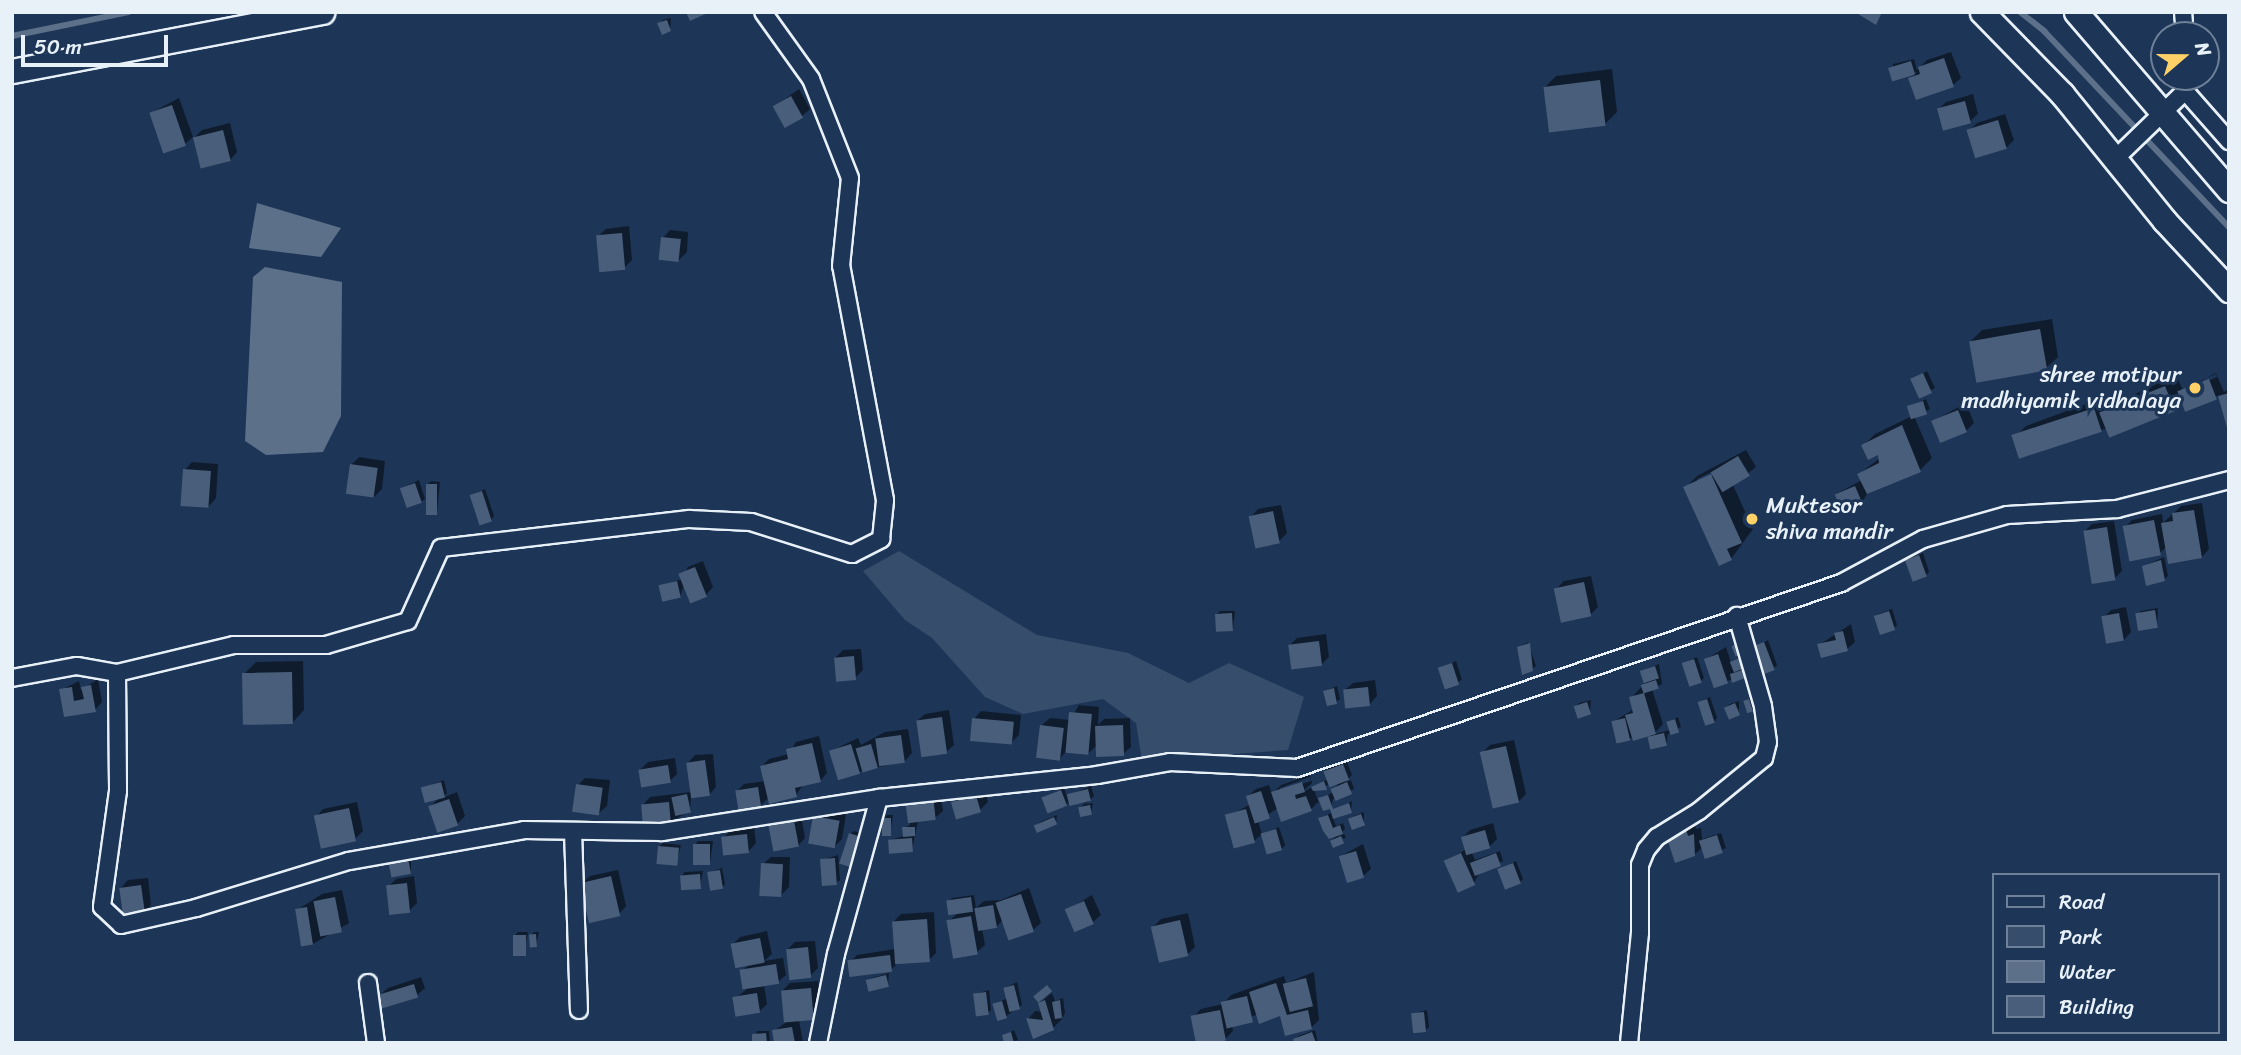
<!DOCTYPE html>
<style>
body{margin:0}
#map{position:relative;width:2241px;height:1055px;overflow:hidden;background:#1d3557;font-family:Sriracha,sans-serif}
div>[style]{position:absolute}
[style*='--x']{left:calc(var(--x)*1px);top:calc(var(--y)*1px);width:calc(var(--w)*1px);rotate:calc(var(--a)*1deg)}
.green>*{inset:0;background:#374d6c}
.water>*{inset:0;background:#5d7089}
.shadow>*{inset:0;background:#0007}
.stream>*{height:6px;margin:-3px;padding:0 3px;transform-origin:3px;border-radius:3px;background:#5d7089}
.building>*{inset:0;background:#495e7a;transform-origin:0 0}
.roads{filter:drop-shadow(2px 0 #e8f1f8) drop-shadow(-2px 0 #e8f1f8) drop-shadow(0 2px #e8f1f8) drop-shadow(0 -2px #e8f1f8)}
.minor>*{height:16px;margin:-8px;padding:0 8px;transform-origin:8px;border-radius:8px;background:#1d3557}
.secondary>*{height:23px;margin:-11.5px;padding:0 11.5px;transform-origin:11.5px;border-radius:11.5px;background:#1d3557}
.dots>*{width:19px;height:19px;translate:-50% -50%;box-sizing:border-box;border:4px solid #1d3557;border-radius:50%}
span{translate:-50% -50%;white-space:nowrap;text-align:center;line-height:1.15;-webkit-text-stroke:6px #1d3557;paint-order:stroke}
.poi-label{font-size:23px;color:#e8f1f8}
.right{translate:-100% -50%;text-align:right}
.left{translate:0 -50%;text-align:left}
.frame{position:absolute;inset:0;border:14px solid #e8f1f8;pointer-events:none}
.legend{position:absolute;left:1992px;top:873px;width:228px;height:161px;box-sizing:border-box;background:#1d3557;border:2px solid #6e8097;margin:0;padding:9px 12px;list-style:none;font-size:21px;color:#e8f1f8}
.legend li{display:flex;align-items:center;gap:14px;height:35px}
.legend b{width:35px;border:2px solid #6e8097}
.north{position:absolute;left:2150px;top:21px;width:70px;height:70px;box-sizing:border-box;background:#1d3557;border:2px solid #6e8097;border-radius:50%;rotate:70deg;font-size:19px;font-weight:700;line-height:28px;text-align:center;color:#e8f1f8}
.north::after{content:'';display:block;margin:auto;width:24px;height:32px;background:#ffd166;clip-path:polygon(50% 0,100% 100%,50% 72%,0 100%)}
.scale{position:absolute;left:21px;top:35px;width:147px;height:32px;box-sizing:border-box;border:4px solid #e8f1f8;border-top:0;padding-left:9px;font-size:21px;line-height:24px;white-space:nowrap;color:#e8f1f8;-webkit-text-stroke:5px #1d3557;paint-order:stroke}
</style>
<div id="map">
<div class="green">
<i style="clip-path:polygon(899px 551px,1037px 635px,1128px 653px,1189px 683px,1229px 663px,1304px 697px,1288px 750px,1142px 761px,1136px 723px,1103px 699px,1023px 714px,985px 697px,932px 638px,905px 620px,863px 571px)"></i>
</div>
<div class="water">
<i style="clip-path:polygon(257px 203px,341px 228px,321px 257px,249px 248px)"></i>
<i style="clip-path:polygon(265px 267px,342px 282px,341px 416px,323px 452px,266px 455px,245px 441px,253px 277px)"></i>
</div>
<div class="shadow">
<i style="clip-path:polygon(671px 18px,670px 30px,659px 24px,663px 20px)"></i>
<i style="clip-path:polygon(1951px 52px,1961px 78px,1953px 85px,1910px 79px,1917px 72px,1893px 78px,1893px 64px,1914px 59px,1917px 70px,1927px 60px)"></i>
<i style="clip-path:polygon(1612px 69px,1617px 112px,1605px 124px,1544px 88px,1556px 76px)"></i>
<i style="clip-path:polygon(799px 89px,810px 109px,802px 116px,775px 106px)"></i>
<i style="clip-path:polygon(1973px 94px,1978px 114px,1970px 121px,1939px 109px,1946px 102px)"></i>
<i style="clip-path:polygon(179px 98px,193px 137px,185px 144px,151px 113px)"></i>
<i style="clip-path:polygon(2005px 114px,2014px 140px,2006px 148px,1969px 131px,1977px 123px)"></i>
<i style="clip-path:polygon(230px 123px,237px 152px,230px 160px,195px 137px,202px 130px)"></i>
<i style="clip-path:polygon(629px 226px,632px 260px,624px 268px,598px 236px,606px 229px)"></i>
<i style="clip-path:polygon(670px 230px,688px 232px,687px 252px,679px 260px,663px 238px)"></i>
<i style="clip-path:polygon(2052px 319px,2058px 357px,2046px 368px,1970px 342px,1982px 330px)"></i>
<i style="clip-path:polygon(1927px 371px,1935px 388px,1920px 396px,1913px 379px)"></i>
<i style="clip-path:polygon(evenodd,2216px 373px,2224px 392px,2229px 389px,2229px 427px,2219px 396px,2184px 400px,2174px 410px,2101px 430px,2014px 438px,2026px 426px,2105px 397px,2109px 406px,2176px 375px,2183px 390px,2216px 373px,2216px 374px,2217px 377px,2187px 390px,2187px 386px,2216px 374px)"></i>
<i style="clip-path:polygon(1926px 399px,1930px 409px,1914px 416px,1932px 458px,1920px 470px,1868px 492px,1862px 503px,1843px 511px,1836px 494px,1862px 480px,1859px 474px,1880px 458px,1879px 452px,1863px 446px,1875px 434px,1912px 416px,1909px 407px)"></i>
<i style="clip-path:polygon(1966px 403px,1974px 423px,1966px 431px,1933px 421px)"></i>
<i style="clip-path:polygon(evenodd,1746px 450px,1756px 467px,1733px 485px,1753px 529px,1731px 559px,1685px 488px,1697px 476px,1746px 450px,1718px 469px,1720px 472px,1697px 483px,1697px 479px,1718px 469px)"></i>
<i style="clip-path:polygon(359px 457px,385px 461px,382px 489px,374px 497px,351px 465px)"></i>
<i style="clip-path:polygon(192px 462px,218px 464px,216px 498px,209px 506px,185px 470px)"></i>
<i style="clip-path:polygon(419px 480px,425px 499px,421px 502px,402px 488px)"></i>
<i style="clip-path:polygon(431px 481px,440px 482px,437px 513px,427px 485px)"></i>
<i style="clip-path:polygon(485px 489px,494px 516px,491px 520px,472px 495px)"></i>
<i style="clip-path:polygon(2202px 503px,2209px 549px,2202px 557px,2167px 546px,2160px 553px,2124px 528px,2132px 520px,2162px 514px,2163px 523px,2181px 506px)"></i>
<i style="clip-path:polygon(1281px 505px,1287px 533px,1279px 541px,1251px 517px,1258px 509px)"></i>
<i style="clip-path:polygon(2114px 521px,2122px 571px,2114px 579px,2084px 532px,2092px 524px)"></i>
<i style="clip-path:polygon(1923px 553px,1929px 572px,1926px 575px,1907px 560px)"></i>
<i style="clip-path:polygon(2164px 557px,2168px 576px,2164px 579px,2144px 566px)"></i>
<i style="clip-path:polygon(703px 561px,713px 587px,706px 595px,684px 585px,680px 597px,661px 586px,682px 579px,688px 567px)"></i>
<i style="clip-path:polygon(1591px 576px,1598px 607px,1590px 615px,1556px 589px,1564px 581px)"></i>
<i style="clip-path:polygon(2126px 607px,2131px 632px,2124px 640px,2103px 618px,2111px 610px)"></i>
<i style="clip-path:polygon(2158px 608px,2157px 626px,2137px 614px,2141px 611px)"></i>
<i style="clip-path:polygon(1892px 609px,1897px 625px,1894px 628px,1876px 615px)"></i>
<i style="clip-path:polygon(1220px 611px,1235px 611px,1233px 629px,1216px 615px)"></i>
<i style="clip-path:polygon(1851px 624px,1855px 642px,1847px 649px,1819px 645px)"></i>
<i style="clip-path:polygon(1326px 634px,1329px 657px,1321px 665px,1290px 645px,1297px 638px)"></i>
<i style="clip-path:polygon(1768px 640px,1777px 665px,1774px 668px,1754px 648px)"></i>
<i style="clip-path:polygon(1528px 642px,1536px 666px,1532px 669px,1519px 648px)"></i>
<i style="clip-path:polygon(1726px 647px,1731px 663px,1743px 656px,1747px 673px,1744px 676px,1727px 681px,1706px 659px)"></i>
<i style="clip-path:polygon(861px 649px,863px 670px,855px 678px,835px 658px,843px 650px)"></i>
<i style="clip-path:polygon(1697px 657px,1704px 678px,1701px 681px,1684px 663px)"></i>
<i style="clip-path:polygon(303px 661px,304px 710px,293px 722px,244px 674px,256px 662px)"></i>
<i style="clip-path:polygon(1456px 661px,1462px 680px,1446px 687px,1440px 669px)"></i>
<i style="clip-path:polygon(1659px 664px,1662px 684px,1652px 689px,1663px 724px,1654px 734px,1670px 730px,1668px 722px,1678px 717px,1681px 727px,1668px 734px,1666px 745px,1649px 737px,1654px 732px,1619px 741px,1613px 722px,1634px 709px,1631px 698px,1650px 678px,1642px 671px)"></i>
<i style="clip-path:polygon(98px 679px,102px 702px,95px 710px,66px 715px,61px 690px,79px 681px,81px 690px)"></i>
<i style="clip-path:polygon(1375px 680px,1377px 696px,1370px 704px,1345px 690px,1353px 683px)"></i>
<i style="clip-path:polygon(1337px 686px,1340px 699px,1336px 702px,1325px 691px)"></i>
<i style="clip-path:polygon(1710px 697px,1717px 718px,1714px 722px,1699px 702px)"></i>
<i style="clip-path:polygon(1752px 697px,1756px 706px,1752px 709px,1745px 701px)"></i>
<i style="clip-path:polygon(1591px 700px,1590px 712px,1576px 706px,1579px 703px)"></i>
<i style="clip-path:polygon(1739px 701px,1739px 713px,1726px 707px,1730px 704px)"></i>
<i style="clip-path:polygon(1079px 705px,1099px 707px,1098px 725px,1104px 719px,1130px 718px,1131px 747px,1123px 754px,1097px 745px,1089px 753px,1067px 751px,1059px 759px,1042px 725px,1050px 718px,1070px 720px)"></i>
<i style="clip-path:polygon(949px 710px,954px 745px,946px 752px,917px 721px,925px 714px)"></i>
<i style="clip-path:polygon(981px 711px,1021px 715px,1019px 735px,1011px 743px,974px 719px)"></i>
<i style="clip-path:polygon(908px 729px,912px 753px,905px 761px,859px 772px,831px 751px,858px 738px,861px 745px,885px 732px)"></i>
<i style="clip-path:polygon(819px 736px,827px 773px,820px 781px,803px 785px,796px 795px,769px 797px,760px 806px,736px 792px,744px 784px,765px 781px,762px 766px,769px 759px,789px 754px,796px 742px)"></i>
<i style="clip-path:polygon(1514px 740px,1526px 794px,1518px 802px,1482px 753px,1490px 745px)"></i>
<i style="clip-path:polygon(713px 754px,716px 787px,709px 795px,691px 797px,690px 811px,670px 822px,643px 805px,650px 797px,691px 792px,688px 763px,695px 755px)"></i>
<i style="clip-path:polygon(675px 758px,677px 774px,670px 781px,640px 770px,648px 762px)"></i>
<i style="clip-path:polygon(evenodd,1347px 762px,1352px 775px,1344px 783px,1351px 780px,1354px 789px,1333px 799px,1331px 807px,1321px 799px,1311px 809px,1278px 808px,1258px 821px,1262px 834px,1254px 841px,1227px 817px,1251px 804px,1248px 796px,1256px 789px,1269px 785px,1272px 794px,1281px 785px,1310px 775px,1312px 783px,1301px 793px,1328px 779px,1328px 768px,1347px 762px,1310px 777px,1311px 781px,1280px 791px,1280px 788px,1310px 777px,1347px 762px,1339px 782px,1333px 792px,1318px 801px,1314px 789px,1339px 782px)"></i>
<i style="clip-path:polygon(585px 778px,610px 780px,607px 806px,599px 813px,578px 785px)"></i>
<i style="clip-path:polygon(444px 780px,447px 793px,442px 798px,457px 792px,465px 816px,457px 824px,430px 807px,440px 797px,423px 788px)"></i>
<i style="clip-path:polygon(1091px 786px,1094px 796px,1085px 804px,1093px 803px,1091px 813px,1080px 808px,1088px 800px,1071px 800px,1066px 805px,1044px 798px,1064px 788px,1067px 796px)"></i>
<i style="clip-path:polygon(984px 788px,988px 802px,980px 810px,958px 817px,953px 803px,961px 795px)"></i>
<i style="clip-path:polygon(940px 791px,943px 811px,935px 818px,918px 821px,912px 850px,890px 840px,904px 836px,904px 828px,910px 825px,906px 802px)"></i>
<i style="clip-path:polygon(1352px 801px,1351px 811px,1333px 818px,1336px 826px,1343px 823px,1345px 829px,1338px 836px,1344px 834px,1346px 838px,1332px 840px,1340px 833px,1330px 836px,1320px 819px)"></i>
<i style="clip-path:polygon(357px 802px,363px 831px,355px 839px,316px 817px,323px 809px)"></i>
<i style="clip-path:polygon(823px 809px,846px 814px,842px 839px,834px 847px,815px 817px)"></i>
<i style="clip-path:polygon(1364px 812px,1364px 824px,1350px 819px,1354px 816px)"></i>
<i style="clip-path:polygon(801px 815px,805px 838px,798px 846px,770px 827px,778px 819px)"></i>
<i style="clip-path:polygon(887px 815px,893px 815px,890px 834px,884px 818px)"></i>
<i style="clip-path:polygon(1057px 815px,1056px 823px,1037px 825px,1040px 822px)"></i>
<i style="clip-path:polygon(1694px 822px,1696px 829px,1701px 828px,1702px 839px,1721px 833px,1726px 848px,1706px 857px,1703px 847px,1694px 855px,1668px 836px)"></i>
<i style="clip-path:polygon(1493px 823px,1497px 839px,1490px 846px,1471px 851px,1475px 860px,1500px 851px,1503px 861px,1480px 872px,1474px 883px,1446px 862px,1466px 849px,1463px 837px,1470px 830px)"></i>
<i style="clip-path:polygon(754px 827px,756px 843px,749px 851px,723px 838px,731px 830px)"></i>
<i style="clip-path:polygon(1279px 827px,1285px 845px,1282px 849px,1263px 834px)"></i>
<i style="clip-path:polygon(854px 831px,864px 834px,854px 862px,850px 834px)"></i>
<i style="clip-path:polygon(698px 841px,713px 841px,710px 863px,695px 845px)"></i>
<i style="clip-path:polygon(663px 843px,681px 845px,676px 864px,659px 847px)"></i>
<i style="clip-path:polygon(1363px 844px,1371px 869px,1363px 876px,1341px 856px)"></i>
<i style="clip-path:polygon(838px 855px,840px 880px,836px 883px,822px 860px)"></i>
<i style="clip-path:polygon(411px 856px,411px 873px,391px 863px,394px 860px)"></i>
<i style="clip-path:polygon(771px 857px,790px 857px,789px 887px,781px 895px,763px 864px)"></i>
<i style="clip-path:polygon(1516px 861px,1523px 879px,1520px 882px,1499px 870px)"></i>
<i style="clip-path:polygon(722px 868px,725px 884px,722px 887px,708px 873px)"></i>
<i style="clip-path:polygon(618px 870px,626px 906px,619px 914px,582px 884px,590px 876px)"></i>
<i style="clip-path:polygon(703px 871px,700px 887px,681px 876px,685px 872px)"></i>
<i style="clip-path:polygon(414px 876px,417px 903px,409px 911px,388px 887px,396px 879px)"></i>
<i style="clip-path:polygon(148px 878px,151px 905px,144px 913px,121px 888px,128px 880px)"></i>
<i style="clip-path:polygon(1029px 888px,1041px 923px,1033px 930px,1003px 920px,996px 927px,982px 929px,985px 945px,977px 952px,948px 922px,958px 913px,948px 902px,952px 898px,974px 895px,976px 908px,984px 901px,1001px 900px)"></i>
<i style="clip-path:polygon(342px 890px,349px 923px,313px 944px,297px 910px,322px 894px)"></i>
<i style="clip-path:polygon(1092px 895px,1101px 915px,1093px 922px,1067px 910px)"></i>
<i style="clip-path:polygon(934px 912px,936px 953px,929px 960px,899px 962px,891px 970px,850px 962px,857px 955px,895px 949px,893px 922px,901px 914px)"></i>
<i style="clip-path:polygon(1188px 913px,1195px 947px,1187px 955px,1153px 927px,1161px 919px)"></i>
<i style="clip-path:polygon(767px 931px,772px 954px,764px 961px,783px 958px,786px 975px,778px 982px,764px 985px,767px 1004px,760px 1011px,734px 999px,746px 990px,742px 972px,749px 964px,733px 944px,740px 937px)"></i>
<i style="clip-path:polygon(518px 932px,528px 932px,524px 955px,515px 935px)"></i>
<i style="clip-path:polygon(534px 932px,539px 932px,536px 945px,530px 936px)"></i>
<i style="clip-path:polygon(815px 941px,818px 968px,810px 976px,787px 950px,795px 942px)"></i>
<i style="clip-path:polygon(1314px 972px,1319px 1020px,1311px 1028px,1282px 1014px,1258px 1014px,1232px 1025px,1233px 1031px,1225px 1039px,1199px 1043px,1193px 1017px,1201px 1009px,1223px 1004px,1231px 995px,1284px 976px,1286px 983px)"></i>
<i style="clip-path:polygon(889px 973px,888px 985px,868px 981px,872px 978px)"></i>
<i style="clip-path:polygon(421px 977px,425px 988px,417px 995px,380px 995px,388px 988px)"></i>
<i style="clip-path:polygon(818px 981px,821px 1011px,813px 1018px,799px 1020px,803px 1043px,776px 1043px,774px 1031px,785px 1023px,782px 991px,790px 983px)"></i>
<i style="clip-path:polygon(1017px 982px,1022px 1005px,1006px 1016px,994px 1004px,1008px 998px,1005px 988px)"></i>
<i style="clip-path:polygon(989px 990px,991px 1010px,988px 1013px,975px 994px)"></i>
<i style="clip-path:polygon(1052px 993px,1055px 1001px,1063px 998px,1065px 1013px,1061px 1020px,1053px 1028px,1028px 1019px,1035px 1011px,1043px 1012px,1040px 1003px)"></i>
<i style="clip-path:polygon(1427px 1010px,1429px 1027px,1425px 1031px,1413px 1014px)"></i>
<i style="clip-path:polygon(1014px 1030px,1018px 1040px,1006px 1043px,1004px 1036px)"></i>
<i style="clip-path:polygon(1315px 1030px,1318px 1043px,1296px 1043px,1298px 1036px)"></i>
<i style="clip-path:polygon(757px 1031px,769px 1031px,770px 1043px,754px 1043px)"></i>
</div>
<div class="stream">
<i style="--x:2020;--y:12;--w:31;--a:38"></i>
<i style="--x:2044;--y:31;--w:270;--a:46.7"></i>
<i style="--x:12;--y:36;--w:119;--a:-11.6"></i>
</div>
<div class="building">
<i style="clip-path:polygon(686px 12px,710px 12px,690px 21px)"></i>
<i style="clip-path:polygon(1855px 12px,1882px 12px,1876px 25px)"></i>
<i style="clip-path:polygon(667px 20px,671px 31px,662px 35px,657px 23px)"></i>
<i style="clip-path:polygon(1944px 58px,1954px 87px,1916px 100px,1908px 78px,1920px 74px,1918px 67px)"></i>
<i style="left:1911px;top:61px;width:14px;height:24px;rotate:73deg"></i>
<i style="left:1600px;top:80px;width:46px;height:57px;rotate:83deg"></i>
<i style="left:791px;top:96px;width:25px;height:21px;rotate:61deg"></i>
<i style="left:1965px;top:101px;width:23px;height:29px;rotate:75deg"></i>
<i style="left:172px;top:105px;width:43px;height:24px;rotate:71deg"></i>
<i style="left:1998px;top:120px;width:30px;height:33px;rotate:73deg"></i>
<i style="left:223px;top:130px;width:32px;height:31px;rotate:76deg"></i>
<i style="left:622px;top:233px;width:37px;height:26px;rotate:85deg"></i>
<i style="left:661px;top:237px;width:20px;height:23px;rotate:6deg"></i>
<i style="left:2040px;top:329px;width:42px;height:72px;rotate:80deg"></i>
<i style="left:1923px;top:373px;width:22px;height:14px;rotate:66deg"></i>
<i style="left:2209px;top:379px;width:22px;height:34px;rotate:69deg"></i>
<i style="left:2165px;top:386px;width:27px;height:71px;rotate:68deg"></i>
<i style="clip-path:polygon(2229px 393px,2229px 431px,2228px 431px,2218px 396px)"></i>
<i style="left:1923px;top:401px;width:14px;height:17px;rotate:73deg"></i>
<i style="left:2094px;top:408px;width:25px;height:87px;rotate:72deg"></i>
<i style="left:1958px;top:410px;width:24px;height:29px;rotate:68deg"></i>
<i style="clip-path:polygon(1902px 425px,1921px 472px,1867px 494px,1857px 474px,1879px 463px,1878px 455px,1868px 460px,1861px 445px)"></i>
<i style="left:1738px;top:456px;width:23px;height:32px;rotate:59deg"></i>
<i style="left:350px;top:464px;width:28px;height:30px;rotate:8deg"></i>
<i style="left:183px;top:469px;width:28px;height:37px;rotate:4deg"></i>
<i style="clip-path:polygon(1711px 474px,1742px 543px,1727px 549px,1732px 560px,1719px 566px,1683px 487px)"></i>
<i style="left:415px;top:483px;width:21px;height:16px;rotate:71deg"></i>
<i style="left:426px;top:484px;width:11px;height:31px"></i>
<i style="left:1855px;top:486px;width:21px;height:22px;rotate:67deg"></i>
<i style="left:482px;top:491px;width:32px;height:13px;rotate:72deg"></i>
<i style="clip-path:polygon(2194px 510px,2202px 558px,2168px 564px,2161px 523px,2173px 521px,2172px 513px)"></i>
<i style="left:1273px;top:511px;width:33px;height:25px;rotate:78deg"></i>
<i style="left:2154px;top:520px;width:36px;height:32px;rotate:79deg"></i>
<i style="left:2107px;top:527px;width:54px;height:24px;rotate:81deg"></i>
<i style="left:1919px;top:555px;width:23px;height:15px;rotate:70deg"></i>
<i style="clip-path:polygon(2161px 560px,2165px 581px,2146px 586px,2142px 566px)"></i>
<i style="left:695px;top:567px;width:32px;height:18px;rotate:68deg"></i>
<i style="left:677px;top:581px;width:17px;height:19px;rotate:77deg"></i>
<i style="left:1584px;top:582px;width:35px;height:31px;rotate:78deg"></i>
<i style="left:2155px;top:610px;width:18px;height:20px;rotate:81deg"></i>
<i style="left:1889px;top:611px;width:20px;height:16px;rotate:72deg"></i>
<i style="left:1232px;top:613px;width:18px;height:17px;rotate:87deg"></i>
<i style="left:2119px;top:613px;width:28px;height:18px;rotate:80deg"></i>
<i style="clip-path:polygon(1843px 631px,1848px 651px,1821px 658px,1817px 644px,1836px 640px,1834px 633px)"></i>
<i style="left:1319px;top:641px;width:25px;height:31px;rotate:83deg"></i>
<i style="left:1764px;top:642px;width:30px;height:13px;rotate:69deg"></i>
<i style="clip-path:polygon(1530px 643px,1533px 671px,1522px 675px,1517px 647px)"></i>
<i style="left:1737px;top:644px;width:11px;height:6px;rotate:68deg"></i>
<i style="left:1718px;top:654px;width:31px;height:15px;rotate:71deg"></i>
<i style="left:854px;top:656px;width:24px;height:20px;rotate:85deg"></i>
<i style="left:1740px;top:658px;width:11px;height:11px;rotate:68deg"></i>
<i style="left:1694px;top:659px;width:25px;height:13px;rotate:72deg"></i>
<i style="left:1452px;top:663px;width:23px;height:15px;rotate:72deg"></i>
<i style="left:1655px;top:666px;width:13px;height:16px;rotate:72deg"></i>
<i style="clip-path:polygon(1742px 670px,1745px 678px,1732px 683px,1730px 674px)"></i>
<i style="left:292px;top:672px;width:52px;height:50px;rotate:89deg"></i>
<i style="left:1656px;top:680px;width:9px;height:16px;rotate:72deg"></i>
<i style="clip-path:polygon(91px 685px,96px 712px,64px 717px,59px 689px,72px 687px,74px 701px,84px 699px,81px 687px)"></i>
<i style="left:1368px;top:687px;width:19px;height:25px;rotate:84deg"></i>
<i style="clip-path:polygon(1334px 688px,1337px 704px,1327px 706px,1323px 691px)"></i>
<i style="clip-path:polygon(1644px 693px,1656px 734px,1633px 741px,1625px 715px,1633px 713px,1629px 697px)"></i>
<i style="left:1707px;top:699px;width:25px;height:10px;rotate:72deg"></i>
<i style="left:1749px;top:699px;width:13px;height:6px;rotate:72deg"></i>
<i style="left:1587px;top:702px;width:13px;height:14px;rotate:72deg"></i>
<i style="left:1735px;top:703px;width:13px;height:12px;rotate:67deg"></i>
<i style="left:1069px;top:712px;width:23px;height:41px;rotate:5deg"></i>
<i style="left:942px;top:717px;width:37px;height:26px;rotate:82deg"></i>
<i style="left:972px;top:718px;width:42px;height:23px;rotate:5deg"></i>
<i style="left:1625px;top:718px;width:23px;height:14px;rotate:77deg"></i>
<i style="left:1675px;top:719px;width:14px;height:9px;rotate:73deg"></i>
<i style="left:1040px;top:725px;width:24px;height:33px;rotate:7deg"></i>
<i style="left:1123px;top:725px;width:31px;height:28px;rotate:88deg"></i>
<i style="left:1664px;top:733px;width:13px;height:17px;rotate:77deg"></i>
<i style="left:901px;top:735px;width:28px;height:26px;rotate:82deg"></i>
<i style="clip-path:polygon(812px 743px,821px 782px,795px 788px,797px 797px,769px 804px,760px 766px,788px 759px,786px 749px)"></i>
<i style="left:851px;top:744px;width:31px;height:23px;rotate:73deg"></i>
<i style="left:871px;top:744px;width:25px;height:16px;rotate:74deg"></i>
<i style="left:1506px;top:746px;width:58px;height:27px;rotate:77deg"></i>
<i style="left:705px;top:760px;width:36px;height:19px;rotate:82deg"></i>
<i style="left:1343px;top:764px;width:17px;height:21px;rotate:69deg"></i>
<i style="left:668px;top:765px;width:18px;height:30px;rotate:81deg"></i>
<i style="clip-path:polygon(1324px 781px,1327px 790px,1313px 791px,1311px 787px)"></i>
<i style="left:441px;top:782px;width:16px;height:21px;rotate:75deg"></i>
<i style="clip-path:polygon(1302px 782px,1305px 792px,1295px 795px,1296px 799px,1306px 796px,1312px 811px,1281px 822px,1271px 792px)"></i>
<i style="left:1347px;top:782px;width:13px;height:18px;rotate:67deg"></i>
<i style="left:576px;top:784px;width:27px;height:28px;rotate:8deg"></i>
<i style="left:758px;top:787px;width:20px;height:23px;rotate:81deg"></i>
<i style="left:1088px;top:789px;width:12px;height:22px;rotate:76deg"></i>
<i style="left:1061px;top:790px;width:17px;height:21px;rotate:69deg"></i>
<i style="left:1261px;top:791px;width:29px;height:16px;rotate:72deg"></i>
<i style="left:687px;top:794px;width:19px;height:16px;rotate:78deg"></i>
<i style="left:976px;top:795px;width:18px;height:26px;rotate:74deg"></i>
<i style="clip-path:polygon(1328px 795px,1333px 809px,1349px 803px,1352px 813px,1333px 819px,1330px 809px,1323px 811px,1318px 798px)"></i>
<i style="left:933px;top:797px;width:23px;height:28px;rotate:83deg"></i>
<i style="left:449px;top:799px;width:28px;height:22px;rotate:71deg"></i>
<i style="left:669px;top:802px;width:22px;height:28px;rotate:85deg"></i>
<i style="left:1090px;top:805px;width:10px;height:12px;rotate:79deg"></i>
<i style="left:349px;top:808px;width:34px;height:36px;rotate:78deg"></i>
<i style="left:1246px;top:809px;width:35px;height:22px;rotate:75deg"></i>
<i style="left:1361px;top:814px;width:12px;height:14px;rotate:70deg"></i>
<i style="clip-path:polygon(1328px 815px,1333px 828px,1340px 825px,1343px 834px,1329px 839px,1323px 831px,1318px 818px)"></i>
<i style="left:813px;top:816px;width:27px;height:28px;rotate:10deg"></i>
<i style="left:1054px;top:817px;width:8px;height:22px;rotate:67deg"></i>
<i style="left:882px;top:818px;width:9px;height:18px"></i>
<i style="left:794px;top:821px;width:26px;height:26px;rotate:79deg"></i>
<i style="clip-path:polygon(902px 827px,915px 827px,915px 836px,903px 837px)"></i>
<i style="left:1276px;top:829px;width:22px;height:16px;rotate:74deg"></i>
<i style="clip-path:polygon(1686px 829px,1688px 836px,1694px 834px,1695px 856px,1675px 863px,1666px 835px)"></i>
<i style="left:1485px;top:830px;width:19px;height:25px;rotate:74deg"></i>
<i style="left:849px;top:833px;width:13px;height:32px;rotate:18deg"></i>
<i style="left:747px;top:834px;width:19px;height:26px;rotate:84deg"></i>
<i style="left:1717px;top:835px;width:19px;height:19px;rotate:72deg"></i>
<i style="left:1341px;top:836px;width:8px;height:12px;rotate:67deg"></i>
<i style="left:912px;top:838px;width:14px;height:24px;rotate:86deg"></i>
<i style="left:693px;top:844px;width:17px;height:21px"></i>
<i style="left:658px;top:846px;width:21px;height:18px;rotate:5deg"></i>
<i style="left:1356px;top:851px;width:28px;height:18px;rotate:73deg"></i>
<i style="left:1461px;top:853px;width:35px;height:19px;rotate:66deg"></i>
<i style="left:1496px;top:853px;width:14px;height:28px;rotate:69deg"></i>
<i style="left:408px;top:858px;width:16px;height:20px;rotate:79deg"></i>
<i style="left:835px;top:858px;width:27px;height:15px;rotate:86deg"></i>
<i style="left:761px;top:863px;width:22px;height:33px;rotate:3deg"></i>
<i style="left:1513px;top:863px;width:22px;height:17px;rotate:69deg"></i>
<i style="left:720px;top:870px;width:19px;height:13px;rotate:81deg"></i>
<i style="left:700px;top:874px;width:15px;height:20px;rotate:86deg"></i>
<i style="left:611px;top:876px;width:41px;height:32px;rotate:77deg"></i>
<i style="left:407px;top:883px;width:30px;height:21px;rotate:84deg"></i>
<i style="left:141px;top:885px;width:29px;height:22px;rotate:82deg"></i>
<i style="left:1021px;top:894px;width:40px;height:27px;rotate:71deg"></i>
<i style="left:335px;top:897px;width:36px;height:22px;rotate:79deg"></i>
<i style="left:971px;top:897px;width:15px;height:25px;rotate:82deg"></i>
<i style="left:1084px;top:901px;width:25px;height:21px;rotate:67deg"></i>
<i style="left:993px;top:905px;width:23px;height:19px;rotate:80deg"></i>
<i style="left:307px;top:907px;width:38px;height:12px;rotate:81deg"></i>
<i style="left:971px;top:916px;width:39px;height:25px;rotate:80deg"></i>
<i style="left:927px;top:919px;width:43px;height:35px;rotate:86deg"></i>
<i style="left:1180px;top:920px;width:37px;height:30px;rotate:77deg"></i>
<i style="left:536px;top:934px;width:13px;height:7px;rotate:86deg"></i>
<i style="left:513px;top:935px;width:13px;height:21px"></i>
<i style="left:760px;top:938px;width:25px;height:30px;rotate:79deg"></i>
<i style="left:808px;top:947px;width:31px;height:22px;rotate:84deg"></i>
<i style="left:890px;top:955px;width:17px;height:43px;rotate:83deg"></i>
<i style="left:776px;top:964px;width:20px;height:37px;rotate:81deg"></i>
<i style="left:886px;top:975px;width:12px;height:21px;rotate:76deg"></i>
<i style="left:1306px;top:978px;width:29px;height:24px;rotate:76deg"></i>
<i style="clip-path:polygon(1276px 983px,1287px 1015px,1308px 1010px,1312px 1029px,1285px 1036px,1280px 1016px,1259px 1024px,1249px 992px)"></i>
<i style="left:414px;top:984px;width:14px;height:38px;rotate:73deg"></i>
<i style="left:1014px;top:985px;width:25px;height:11px;rotate:76deg"></i>
<i style="left:1047px;top:985px;width:8px;height:18px;rotate:50deg"></i>
<i style="left:811px;top:988px;width:32px;height:30px;rotate:85deg"></i>
<i style="left:986px;top:992px;width:23px;height:13px;rotate:83deg"></i>
<i style="left:757px;top:993px;width:20px;height:25px;rotate:81deg"></i>
<i style="left:1247px;top:996px;width:27px;height:27px;rotate:77deg"></i>
<i style="clip-path:polygon(1045px 1000px,1054px 1030px,1033px 1039px,1026px 1018px,1043px 1020px,1038px 1003px)"></i>
<i style="clip-path:polygon(1060px 1000px,1062px 1018px,1055px 1019px,1052px 1002px)"></i>
<i style="left:1002px;top:1001px;width:18px;height:10px;rotate:74deg"></i>
<i style="left:1220px;top:1010px;width:31px;height:30px;rotate:79deg"></i>
<i style="left:1424px;top:1012px;width:20px;height:13px;rotate:84deg"></i>
<i style="clip-path:polygon(792px 1027px,795px 1043px,774px 1043px,772px 1030px)"></i>
<i style="clip-path:polygon(1011px 1032px,1014px 1043px,1004px 1043px,1002px 1035px)"></i>
<i style="clip-path:polygon(1312px 1032px,1316px 1043px,1294px 1043px,1293px 1039px)"></i>
<i style="clip-path:polygon(766px 1033px,767px 1043px,752px 1043px,752px 1034px)"></i>
</div>
<div class="roads">
<div class="minor">
<i style="--x:2183;--y:12;--w:23;--a:85"></i>
<i style="--x:2185;--y:91;--w:67;--a:48.7"></i>
<i style="--x:2117;--y:157;--w:95;--a:-44.1"></i>
<i style="--x:2185;--y:91;--w:14;--a:-86"></i>
<i style="--x:117;--y:673;--w:120;--a:-13.5"></i>
<i style="--x:234;--y:645;--w:92;--a:0"></i>
<i style="--x:326;--y:645;--w:85;--a:-16.3"></i>
<i style="--x:408;--y:621;--w:80;--a:-65.7"></i>
<i style="--x:441;--y:548;--w:250;--a:-6.7"></i>
<i style="--x:689;--y:519;--w:62;--a:2.8"></i>
<i style="--x:751;--y:522;--w:106;--a:17.6"></i>
<i style="--x:852;--y:554;--w:33;--a:-27"></i>
<i style="--x:881;--y:539;--w:39;--a:-84"></i>
<i style="--x:885;--y:500;--w:238;--a:-100.6"></i>
<i style="--x:841;--y:266;--w:88;--a:-84.2"></i>
<i style="--x:850;--y:178;--w:106;--a:-111.5"></i>
<i style="--x:811;--y:79;--w:82;--a:-125.6"></i>
<i style="--x:12;--y:678;--w:66;--a:-10.5"></i>
<i style="--x:77;--y:666;--w:41;--a:9.9"></i>
<i style="--x:117;--y:673;--w:118;--a:89.5"></i>
<i style="--x:118;--y:791;--w:117;--a:97.9"></i>
<i style="--x:102;--y:907;--w:26;--a:43"></i>
<i style="--x:121;--y:925;--w:77;--a:-12.8"></i>
<i style="--x:196;--y:908;--w:160;--a:-17.1"></i>
<i style="--x:349;--y:861;--w:178;--a:-10"></i>
<i style="--x:524;--y:830;--w:138;--a:0.8"></i>
<i style="--x:662;--y:832;--w:220;--a:-8.9"></i>
<i style="--x:573;--y:831;--w:179;--a:88.1"></i>
<i style="--x:368;--y:983;--w:61;--a:82.4"></i>
<i style="--x:818;--y:1043;--w:91;--a:-78.6"></i>
<i style="--x:836;--y:954;--w:162;--a:-74.6"></i>
<i style="--x:879;--y:798;--w:219;--a:-6"></i>
<i style="--x:1097;--y:775;--w:74;--a:-10.1"></i>
<i style="--x:1170;--y:762;--w:127;--a:2.7"></i>
<i style="--x:1297;--y:768;--w:575;--a:-18.78"></i>
<i style="--x:1841;--y:583;--w:93;--a:-28.2"></i>
<i style="--x:1923;--y:539;--w:87;--a:-15.9"></i>
<i style="--x:2007;--y:515;--w:110;--a:-3.1"></i>
<i style="--x:2117;--y:509;--w:116;--a:-14.5"></i>
<i style="--x:1629;--y:1043;--w:111;--a:-84.3"></i>
<i style="--x:1640;--y:933;--w:68;--a:-90"></i>
<i style="--x:1640;--y:865;--w:16;--a:-68"></i>
<i style="--x:1646;--y:850;--w:17;--a:-50"></i>
<i style="--x:1657;--y:837;--w:49;--a:-31.8"></i>
<i style="--x:1699;--y:811;--w:84;--a:-39.2"></i>
<i style="--x:1764;--y:758;--w:16;--a:-76"></i>
<i style="--x:1768;--y:742;--w:36;--a:-98"></i>
<i style="--x:1763;--y:706;--w:94;--a:-106.1"></i>
</div>
<div class="secondary">
<i style="--x:1982;--y:12;--w:115;--a:45.7"></i>
<i style="--x:2062;--y:94;--w:162;--a:51"></i>
<i style="--x:2164;--y:220;--w:96;--a:47.1"></i>
<i style="--x:2076;--y:12;--w:235;--a:49.3"></i>
<i style="--x:12;--y:71;--w:316;--a:-10.8"></i>
</div>
</div>
<div class="dots">
<i style="left:2195px;top:388px;background:#ffd166"></i>
<i style="left:1752px;top:519px;background:#ffd166"></i>
</div>
<div class="poi-label">
<span class="right" style="left:2181px;top:388px">shree motipur<br>madhiyamik vidhalaya</span>
<span class="left" style="left:1766px;top:519px">Muktesor<br>shiva mandir</span>
</div>
<div class="frame"></div>
<ul class="legend">
<li><b style="height:9px;background:#1d3557"></b>Road</li>
<li><b style="height:19px;background:#374d6c"></b>Park</li>
<li><b style="height:19px;background:#5d7089"></b>Water</li>
<li><b style="height:19px;background:#495e7a"></b>Building</li>
</ul>
<div class="north">N</div>
<div class="scale">50 m</div>
</div>
